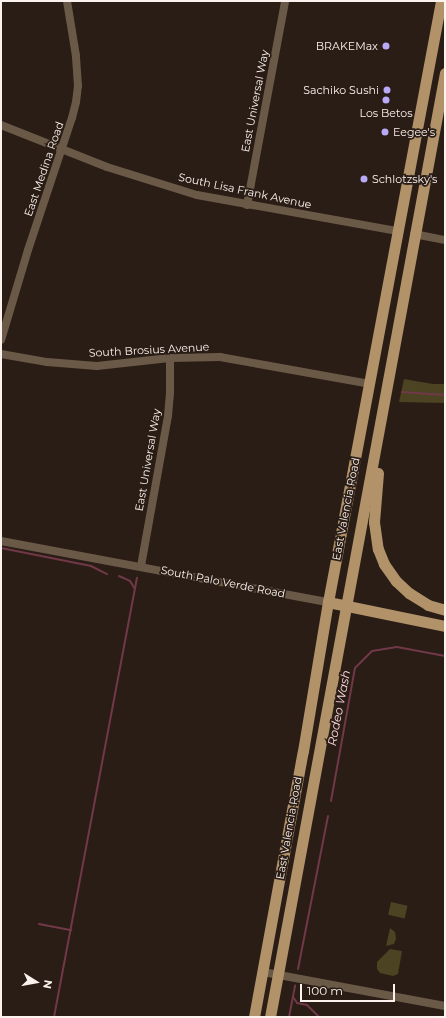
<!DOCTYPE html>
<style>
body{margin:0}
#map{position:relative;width:446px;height:1018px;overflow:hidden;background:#2a1d16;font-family:Montserrat,sans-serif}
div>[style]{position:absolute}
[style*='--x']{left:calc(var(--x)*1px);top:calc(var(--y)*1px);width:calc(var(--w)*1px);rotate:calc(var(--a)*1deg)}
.green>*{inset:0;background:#4b4321;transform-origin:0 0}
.stream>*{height:2px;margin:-1px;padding:0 1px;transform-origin:1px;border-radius:1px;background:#703848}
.minor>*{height:8px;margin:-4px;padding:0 4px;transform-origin:4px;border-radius:4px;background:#695946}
.major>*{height:11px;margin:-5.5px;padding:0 5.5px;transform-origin:5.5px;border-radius:5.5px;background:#b29269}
.dots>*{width:11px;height:11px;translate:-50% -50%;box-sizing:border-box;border:2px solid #2a1d16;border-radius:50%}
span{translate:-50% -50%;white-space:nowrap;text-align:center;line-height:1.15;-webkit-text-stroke:3.5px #2a1d16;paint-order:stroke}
.poi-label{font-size:11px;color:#fcf2ed}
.right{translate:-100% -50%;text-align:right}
.left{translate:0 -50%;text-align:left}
.street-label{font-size:11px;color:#fcf2ed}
.water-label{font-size:12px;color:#fcd6de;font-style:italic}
.frame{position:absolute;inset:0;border:2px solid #fcf2ed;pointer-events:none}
.north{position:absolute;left:16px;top:962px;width:40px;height:40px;-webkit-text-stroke:3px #2a1d16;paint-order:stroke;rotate:101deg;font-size:11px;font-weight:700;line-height:16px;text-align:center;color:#fcf2ed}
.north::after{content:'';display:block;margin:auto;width:14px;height:18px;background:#fcf2ed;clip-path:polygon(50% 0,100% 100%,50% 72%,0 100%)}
.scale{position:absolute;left:300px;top:984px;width:95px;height:18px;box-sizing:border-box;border:2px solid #fcf2ed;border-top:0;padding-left:5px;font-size:12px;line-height:14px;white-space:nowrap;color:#fcf2ed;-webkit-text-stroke:3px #2a1d16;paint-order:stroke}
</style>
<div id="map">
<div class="green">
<i style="clip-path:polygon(404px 379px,433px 384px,445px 384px,445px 403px,399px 402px)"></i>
<i style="left:391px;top:902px;width:17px;height:13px;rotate:13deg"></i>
<i style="clip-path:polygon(390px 928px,395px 932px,396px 939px,394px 944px,386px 946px)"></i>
<i style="clip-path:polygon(390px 949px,402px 951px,398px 974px,393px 976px,380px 973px,377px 969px,377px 962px)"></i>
</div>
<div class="stream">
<i style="--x:402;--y:392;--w:43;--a:4"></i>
<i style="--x:1;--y:548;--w:92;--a:11.3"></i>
<i style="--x:91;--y:566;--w:18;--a:27"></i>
<i style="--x:119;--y:576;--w:12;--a:24"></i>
<i style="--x:130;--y:581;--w:9;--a:58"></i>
<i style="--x:331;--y:801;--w:135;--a:-79.8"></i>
<i style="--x:355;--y:668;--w:24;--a:-45"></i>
<i style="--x:372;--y:651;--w:25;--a:-9"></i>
<i style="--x:397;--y:647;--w:49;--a:10.6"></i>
<i style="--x:39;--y:924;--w:33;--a:11"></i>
<i style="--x:298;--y:969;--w:156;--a:-78.9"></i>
<i style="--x:293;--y:997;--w:7;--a:56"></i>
<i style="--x:297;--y:1003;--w:10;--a:11"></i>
<i style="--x:307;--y:1005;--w:17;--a:45"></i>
<i style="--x:54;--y:1017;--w:447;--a:-79.3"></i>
<i style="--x:289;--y:1017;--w:32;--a:-79"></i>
</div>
<div class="minor">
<i style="--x:1;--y:125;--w:114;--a:21.6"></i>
<i style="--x:107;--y:167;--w:94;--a:17.3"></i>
<i style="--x:197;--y:195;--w:204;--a:10.2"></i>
<i style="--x:247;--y:205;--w:208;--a:-79.4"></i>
<i style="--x:414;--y:234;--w:32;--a:11"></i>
<i style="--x:1;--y:340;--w:94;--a:-73.3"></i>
<i style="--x:28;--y:250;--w:139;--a:-71.6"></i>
<i style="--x:72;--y:118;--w:16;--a:-76"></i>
<i style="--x:76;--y:102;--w:16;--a:-83"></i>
<i style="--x:78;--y:86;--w:30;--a:-94"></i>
<i style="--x:76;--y:56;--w:56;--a:-99.3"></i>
<i style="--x:1;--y:354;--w:47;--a:9.9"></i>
<i style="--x:47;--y:362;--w:50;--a:4.6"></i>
<i style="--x:97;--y:366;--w:73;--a:-6.3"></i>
<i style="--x:170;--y:358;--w:50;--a:-1.1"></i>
<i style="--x:220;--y:357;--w:152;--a:10.2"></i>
<i style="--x:1;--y:541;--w:333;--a:10.6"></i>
<i style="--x:141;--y:566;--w:152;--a:-79.8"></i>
<i style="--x:168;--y:416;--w:24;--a:-85"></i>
<i style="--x:170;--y:392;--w:34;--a:-90"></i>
<i style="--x:263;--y:972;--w:185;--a:10.6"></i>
</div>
<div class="major">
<i style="--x:378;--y:473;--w:49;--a:94.7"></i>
<i style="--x:374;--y:522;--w:27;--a:82"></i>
<i style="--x:378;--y:549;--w:16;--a:68"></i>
<i style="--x:384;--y:564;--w:21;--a:55"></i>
<i style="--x:396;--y:581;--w:18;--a:43"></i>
<i style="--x:409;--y:593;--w:22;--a:32"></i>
<i style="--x:428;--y:605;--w:18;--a:16"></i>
<i style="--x:328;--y:602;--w:119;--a:11.6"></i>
<i style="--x:254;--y:1017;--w:270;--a:-79.6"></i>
<i style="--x:303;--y:751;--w:151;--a:-80.5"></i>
<i style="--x:328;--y:602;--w:612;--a:-79.35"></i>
<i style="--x:270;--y:1017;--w:960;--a:-79.5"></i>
</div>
<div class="dots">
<i style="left:386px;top:46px;background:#b9aaf7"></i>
<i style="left:387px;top:90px;background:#b9aaf7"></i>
<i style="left:386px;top:100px;background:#b9aaf7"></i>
<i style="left:385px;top:132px;background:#b9aaf7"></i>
<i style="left:364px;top:179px;background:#b9aaf7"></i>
</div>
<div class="poi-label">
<span class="right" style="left:378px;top:46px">BRAKEMax</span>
<span class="right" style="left:379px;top:90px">Sachiko Sushi</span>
<span style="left:386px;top:113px">Los Betos</span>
<span class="left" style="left:393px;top:132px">Eegee's</span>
<span class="left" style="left:372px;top:179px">Schlotzsky's</span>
</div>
<div class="street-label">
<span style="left:255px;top:101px;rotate:-79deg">East Universal Way</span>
<span style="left:44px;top:169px;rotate:-71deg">East Medina Road</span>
<span style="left:245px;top:191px;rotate:12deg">South Lisa Frank Avenue</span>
<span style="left:149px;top:350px;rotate:-3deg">South Brosius Avenue</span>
<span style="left:148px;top:460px;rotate:-80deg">East Universal Way</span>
<span style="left:346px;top:509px;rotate:-79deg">East Valencia Road</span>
<span style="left:223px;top:582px;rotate:11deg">South Palo Verde Road</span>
<span style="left:289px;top:828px;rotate:-80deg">East Valencia Road</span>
</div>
<div class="water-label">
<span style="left:339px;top:708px;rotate:-79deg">Rodeo Wash</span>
</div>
<div class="frame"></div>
<div class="north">N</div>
<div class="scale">100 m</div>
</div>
